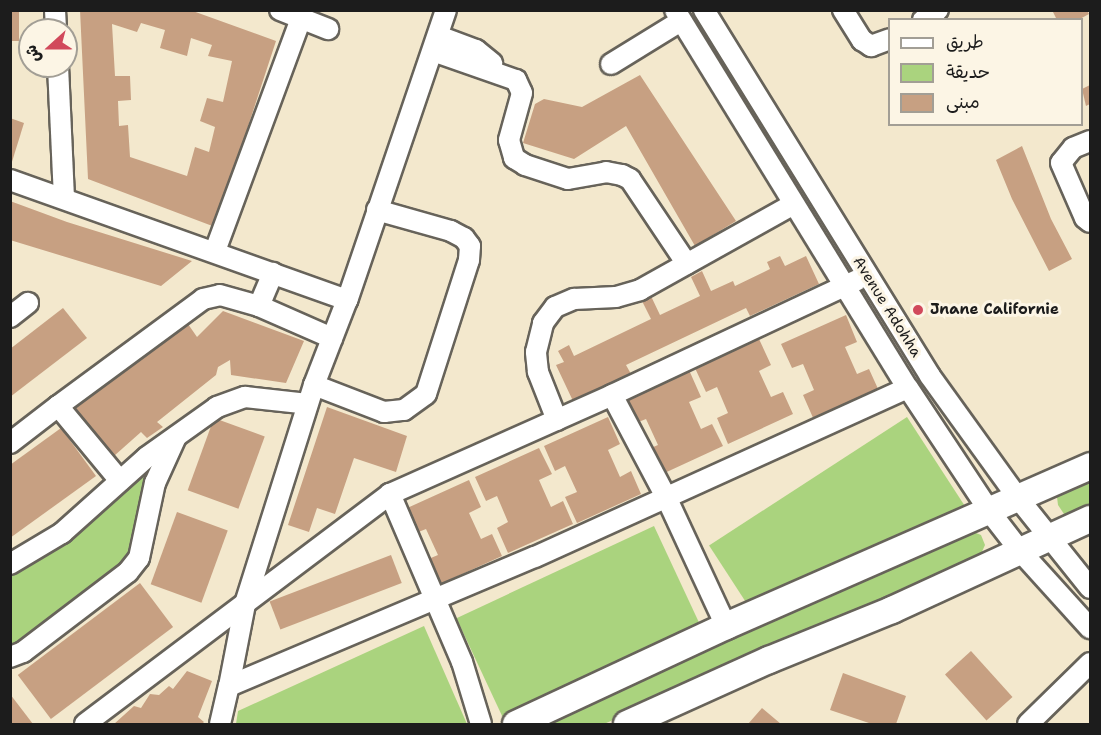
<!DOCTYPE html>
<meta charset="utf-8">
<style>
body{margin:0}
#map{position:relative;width:1101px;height:735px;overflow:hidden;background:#f3e8cd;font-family:"Shantell Sans","Playpen Sans Arabic",sans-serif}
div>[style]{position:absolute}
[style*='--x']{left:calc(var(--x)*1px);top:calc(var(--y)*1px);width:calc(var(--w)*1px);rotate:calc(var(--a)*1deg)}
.green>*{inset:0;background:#aad37e;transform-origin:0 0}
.building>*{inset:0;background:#c7a082;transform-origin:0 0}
.roads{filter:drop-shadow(2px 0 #67635a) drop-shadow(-2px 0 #67635a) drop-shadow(0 2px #67635a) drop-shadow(0 -2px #67635a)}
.minor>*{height:20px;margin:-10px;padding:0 10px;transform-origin:10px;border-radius:10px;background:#fff}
.major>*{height:26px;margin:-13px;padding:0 13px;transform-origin:13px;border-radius:13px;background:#fff}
.dots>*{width:16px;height:16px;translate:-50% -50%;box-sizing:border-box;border:3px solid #fcf5e5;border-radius:50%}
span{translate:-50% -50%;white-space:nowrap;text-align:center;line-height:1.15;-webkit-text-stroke:6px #fcf5e5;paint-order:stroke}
.street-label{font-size:15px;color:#1c1c1c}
.poi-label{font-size:15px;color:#1c1c1c;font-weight:700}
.left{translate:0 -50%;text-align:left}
.frame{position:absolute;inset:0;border:12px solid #1c1c1c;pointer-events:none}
.legend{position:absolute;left:888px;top:18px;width:195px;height:108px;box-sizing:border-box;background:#fcf5e5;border:2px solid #a29e95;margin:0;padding:8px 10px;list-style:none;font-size:18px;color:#1c1c1c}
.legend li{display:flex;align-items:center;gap:12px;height:30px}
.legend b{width:30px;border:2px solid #a29e95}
.north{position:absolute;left:18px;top:18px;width:60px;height:60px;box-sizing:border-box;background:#fcf5e5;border:2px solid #a29e95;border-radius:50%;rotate:249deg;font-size:16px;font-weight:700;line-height:24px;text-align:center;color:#1c1c1c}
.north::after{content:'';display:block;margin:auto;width:21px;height:27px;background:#d1495b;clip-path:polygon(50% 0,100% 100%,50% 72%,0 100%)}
</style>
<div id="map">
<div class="green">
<i style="left:907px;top:417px;width:108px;height:236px;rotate:57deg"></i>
<i style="clip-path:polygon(141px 470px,151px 480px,134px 555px,18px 649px,11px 646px,11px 573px)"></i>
<i style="clip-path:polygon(1090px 477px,1090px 508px,1066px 517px,1058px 505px,1057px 497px,1061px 490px)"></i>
<i style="left:654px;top:526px;width:115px;height:218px;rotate:65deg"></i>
<i style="clip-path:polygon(971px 531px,981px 535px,985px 545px,980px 556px,972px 562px,604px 724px,531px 724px)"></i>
<i style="clip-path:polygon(424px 626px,467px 724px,236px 724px,238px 711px)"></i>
</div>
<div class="building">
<i style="left:10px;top:10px;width:9px;height:31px"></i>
<i style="clip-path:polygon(evenodd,80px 10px,190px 10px,276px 41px,215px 227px,88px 179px,80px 10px,141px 23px,165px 30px,160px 48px,187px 56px,191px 38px,212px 45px,208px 56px,232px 61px,223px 102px,207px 98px,200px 121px,215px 127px,209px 152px,195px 147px,187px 176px,130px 157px,128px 125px,119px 126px,118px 101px,131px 100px,130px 76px,115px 76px,112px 24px,137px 32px,141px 23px)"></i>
<i style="clip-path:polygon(1052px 10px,1087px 10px,1089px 14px,1078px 20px,1057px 20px)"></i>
<i style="clip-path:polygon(640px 75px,736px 221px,695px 246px,626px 126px,574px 159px,523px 143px,535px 104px,544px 99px,582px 107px)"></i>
<i style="clip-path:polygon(1090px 85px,1090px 104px,1086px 106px,1082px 89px)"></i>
<i style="clip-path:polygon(10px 118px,24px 123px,11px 165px,10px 165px)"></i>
<i style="clip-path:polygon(1022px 146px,1051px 219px,1072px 259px,1049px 271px,1012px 199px,996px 160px)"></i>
<i style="clip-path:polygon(10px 201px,67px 222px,192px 261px,161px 286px,10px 240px)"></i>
<i style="clip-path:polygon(780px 256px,785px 266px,806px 256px,819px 284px,750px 316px,746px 308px,626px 365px,631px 374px,573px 401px,556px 365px,564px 362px,558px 351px,569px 345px,574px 356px,651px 319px,641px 299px,650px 294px,660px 315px,700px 296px,691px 277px,702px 271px,711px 291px,733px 281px,735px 286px,770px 269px,767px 262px)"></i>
<i style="clip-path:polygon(63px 308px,87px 338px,10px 397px,10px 349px)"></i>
<i style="clip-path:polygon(223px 311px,304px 341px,286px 383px,231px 375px,230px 360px,218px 367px,216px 375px,157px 422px,163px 427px,147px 438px,141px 432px,114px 456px,74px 408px,188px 324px,197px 337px)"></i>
<i style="clip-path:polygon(846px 315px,857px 342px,845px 347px,857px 374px,869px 369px,879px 391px,814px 420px,803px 395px,814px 390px,803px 364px,792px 368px,781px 344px)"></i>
<i style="clip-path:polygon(759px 339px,771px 365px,759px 371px,771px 397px,783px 392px,793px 414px,728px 444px,717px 418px,728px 413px,717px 387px,706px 392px,695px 368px)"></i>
<i style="clip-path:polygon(689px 370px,701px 397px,689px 402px,701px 429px,712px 424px,723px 446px,658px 476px,646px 450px,658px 445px,646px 419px,636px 423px,625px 399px)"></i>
<i style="clip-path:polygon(327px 407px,407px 436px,396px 472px,354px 458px,335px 514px,317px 508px,309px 532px,288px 525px)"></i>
<i style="clip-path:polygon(608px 417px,620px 444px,608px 450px,620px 477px,631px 471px,641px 494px,577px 523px,565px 497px,577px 492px,565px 466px,555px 471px,544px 446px)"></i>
<i style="left:214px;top:418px;width:54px;height:77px;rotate:20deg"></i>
<i style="clip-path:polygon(61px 428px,96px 476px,10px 538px,10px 465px)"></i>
<i style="clip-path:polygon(539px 448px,552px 474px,539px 480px,551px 507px,563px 501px,573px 524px,508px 553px,497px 528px,508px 522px,497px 496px,486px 501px,475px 477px)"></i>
<i style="clip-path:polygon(469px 480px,481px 507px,469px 513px,481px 539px,492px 534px,502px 556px,438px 585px,426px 560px,438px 555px,426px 529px,416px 533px,405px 509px)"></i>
<i style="left:177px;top:512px;width:54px;height:77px;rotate:20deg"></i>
<i style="left:391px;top:555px;width:30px;height:130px;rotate:69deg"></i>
<i style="left:140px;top:583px;width:55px;height:153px;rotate:53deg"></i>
<i style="left:971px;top:651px;width:62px;height:35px;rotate:48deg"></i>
<i style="clip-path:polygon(187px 671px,212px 681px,198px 717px,204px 722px,202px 724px,114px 724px,134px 706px,141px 708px,150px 694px,159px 695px,169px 686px,173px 689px)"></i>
<i style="clip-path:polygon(843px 673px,906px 696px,896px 724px,872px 724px,830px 710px)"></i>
<i style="clip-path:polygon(10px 694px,33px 724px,10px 724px)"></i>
<i style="clip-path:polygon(762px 708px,781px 724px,748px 724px)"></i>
</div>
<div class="roads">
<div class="minor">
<i style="--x:55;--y:10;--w:20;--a:87"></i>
<i style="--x:280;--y:10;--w:52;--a:21.6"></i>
<i style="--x:446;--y:10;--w:306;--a:108.8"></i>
<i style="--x:347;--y:300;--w:91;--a:111.2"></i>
<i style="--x:314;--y:385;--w:230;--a:107.5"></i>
<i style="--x:245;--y:604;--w:84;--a:101"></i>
<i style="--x:229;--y:686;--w:332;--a:-22.9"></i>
<i style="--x:535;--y:557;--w:409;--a:-24.4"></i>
<i style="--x:675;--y:10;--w:444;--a:58.4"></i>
<i style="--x:908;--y:388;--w:149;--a:56.5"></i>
<i style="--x:990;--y:512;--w:51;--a:52.2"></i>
<i style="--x:1021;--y:552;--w:103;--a:47.8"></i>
<i style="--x:704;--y:10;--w:430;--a:58.3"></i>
<i style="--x:930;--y:376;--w:150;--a:54.2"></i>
<i style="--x:1018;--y:498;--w:115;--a:51.3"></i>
<i style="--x:843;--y:10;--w:36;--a:58"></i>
<i style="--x:862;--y:40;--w:11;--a:34"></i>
<i style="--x:871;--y:46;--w:20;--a:-20"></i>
<i style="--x:923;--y:20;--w:18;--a:-34"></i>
<i style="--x:438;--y:36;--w:40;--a:20.2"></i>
<i style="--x:476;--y:50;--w:21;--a:39"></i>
<i style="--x:433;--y:51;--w:88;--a:19.3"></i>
<i style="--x:516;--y:80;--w:14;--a:65"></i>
<i style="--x:522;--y:93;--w:49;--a:105.5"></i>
<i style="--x:509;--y:140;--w:19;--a:74"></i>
<i style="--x:514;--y:158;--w:13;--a:32"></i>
<i style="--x:525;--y:165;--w:45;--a:18"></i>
<i style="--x:568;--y:179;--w:39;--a:-10"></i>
<i style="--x:606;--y:172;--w:16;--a:11"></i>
<i style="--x:622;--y:175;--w:9;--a:27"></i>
<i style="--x:630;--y:179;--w:102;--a:56.2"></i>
<i style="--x:611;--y:64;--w:82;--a:-31.6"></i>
<i style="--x:58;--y:66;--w:131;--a:87.4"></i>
<i style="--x:1090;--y:141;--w:18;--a:158"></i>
<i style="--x:1073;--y:148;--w:19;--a:129"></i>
<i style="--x:1061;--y:163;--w:60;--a:66.4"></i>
<i style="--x:1085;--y:218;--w:6;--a:39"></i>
<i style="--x:10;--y:180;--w:358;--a:19.6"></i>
<i style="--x:215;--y:251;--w:248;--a:-69.7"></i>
<i style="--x:259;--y:306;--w:80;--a:23.7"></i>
<i style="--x:10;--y:317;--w:23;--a:-38"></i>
<i style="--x:314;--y:385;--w:75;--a:21.1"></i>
<i style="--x:384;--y:412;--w:20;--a:-6"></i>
<i style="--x:404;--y:410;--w:27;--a:-36"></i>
<i style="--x:426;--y:394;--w:141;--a:-72.2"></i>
<i style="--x:469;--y:260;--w:14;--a:-86"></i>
<i style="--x:470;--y:246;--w:10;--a:-127"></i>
<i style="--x:464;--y:238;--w:15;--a:-152"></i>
<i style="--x:451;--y:231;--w:77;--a:-164.2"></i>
<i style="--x:58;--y:406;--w:180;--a:-36.4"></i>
<i style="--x:203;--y:299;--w:17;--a:-13"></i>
<i style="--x:220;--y:295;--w:41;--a:15.8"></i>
<i style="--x:259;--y:306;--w:36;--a:-67"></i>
<i style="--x:557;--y:420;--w:52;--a:-111.6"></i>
<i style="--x:538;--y:372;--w:20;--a:-96"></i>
<i style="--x:536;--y:352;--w:30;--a:-76"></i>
<i style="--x:543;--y:323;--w:20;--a:-53"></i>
<i style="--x:555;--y:307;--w:21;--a:-23"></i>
<i style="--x:574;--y:299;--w:42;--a:-2.7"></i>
<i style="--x:616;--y:297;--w:25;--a:-16"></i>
<i style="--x:640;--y:290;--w:176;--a:-29.2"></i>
<i style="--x:10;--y:443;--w:61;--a:-37.6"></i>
<i style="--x:58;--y:406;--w:97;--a:50.4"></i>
<i style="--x:10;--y:564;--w:61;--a:-30.8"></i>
<i style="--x:62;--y:533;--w:114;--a:-41.8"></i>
<i style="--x:147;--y:457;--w:86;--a:-35.5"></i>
<i style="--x:217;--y:407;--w:30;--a:-20"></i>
<i style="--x:245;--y:397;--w:63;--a:6.3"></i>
<i style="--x:726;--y:626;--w:142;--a:-114.9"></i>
<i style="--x:666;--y:497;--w:115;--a:-117.9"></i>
<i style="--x:612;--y:395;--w:271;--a:-25.1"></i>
<i style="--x:10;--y:657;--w:14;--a:-21"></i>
<i style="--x:23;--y:652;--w:132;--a:-37.3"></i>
<i style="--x:128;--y:572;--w:18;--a:-52"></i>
<i style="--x:139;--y:558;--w:77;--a:-78"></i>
<i style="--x:155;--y:483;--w:51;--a:-65.5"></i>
<i style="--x:85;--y:724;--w:382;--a:-37"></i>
<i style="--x:220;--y:724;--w:39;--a:-77"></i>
<i style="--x:481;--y:724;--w:65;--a:-107"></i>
<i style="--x:462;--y:662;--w:183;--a:-113.2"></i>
<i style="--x:390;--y:494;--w:243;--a:-24"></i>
<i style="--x:1028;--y:724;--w:87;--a:-44.5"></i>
</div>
<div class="major">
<i style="--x:516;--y:724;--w:232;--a:-25"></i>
<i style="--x:726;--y:626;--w:398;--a:-23.7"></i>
<i style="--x:627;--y:724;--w:156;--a:-24.3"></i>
<i style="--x:769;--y:660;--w:133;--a:-22.1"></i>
<i style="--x:892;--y:610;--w:218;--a:-24.7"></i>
</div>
</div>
<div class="dots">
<i style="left:918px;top:310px;background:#d1495b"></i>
</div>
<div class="street-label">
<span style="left:887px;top:307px;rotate:58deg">Avenue Adohha</span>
</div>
<div class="poi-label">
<span class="left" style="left:930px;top:310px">Jnane Californie</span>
</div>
<div class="frame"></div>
<ul class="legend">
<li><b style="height:8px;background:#fff"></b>طريق</li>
<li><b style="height:16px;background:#aad37e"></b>حديقة</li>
<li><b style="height:16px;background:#c7a082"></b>مبنى</li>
</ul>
<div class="north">ش</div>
</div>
